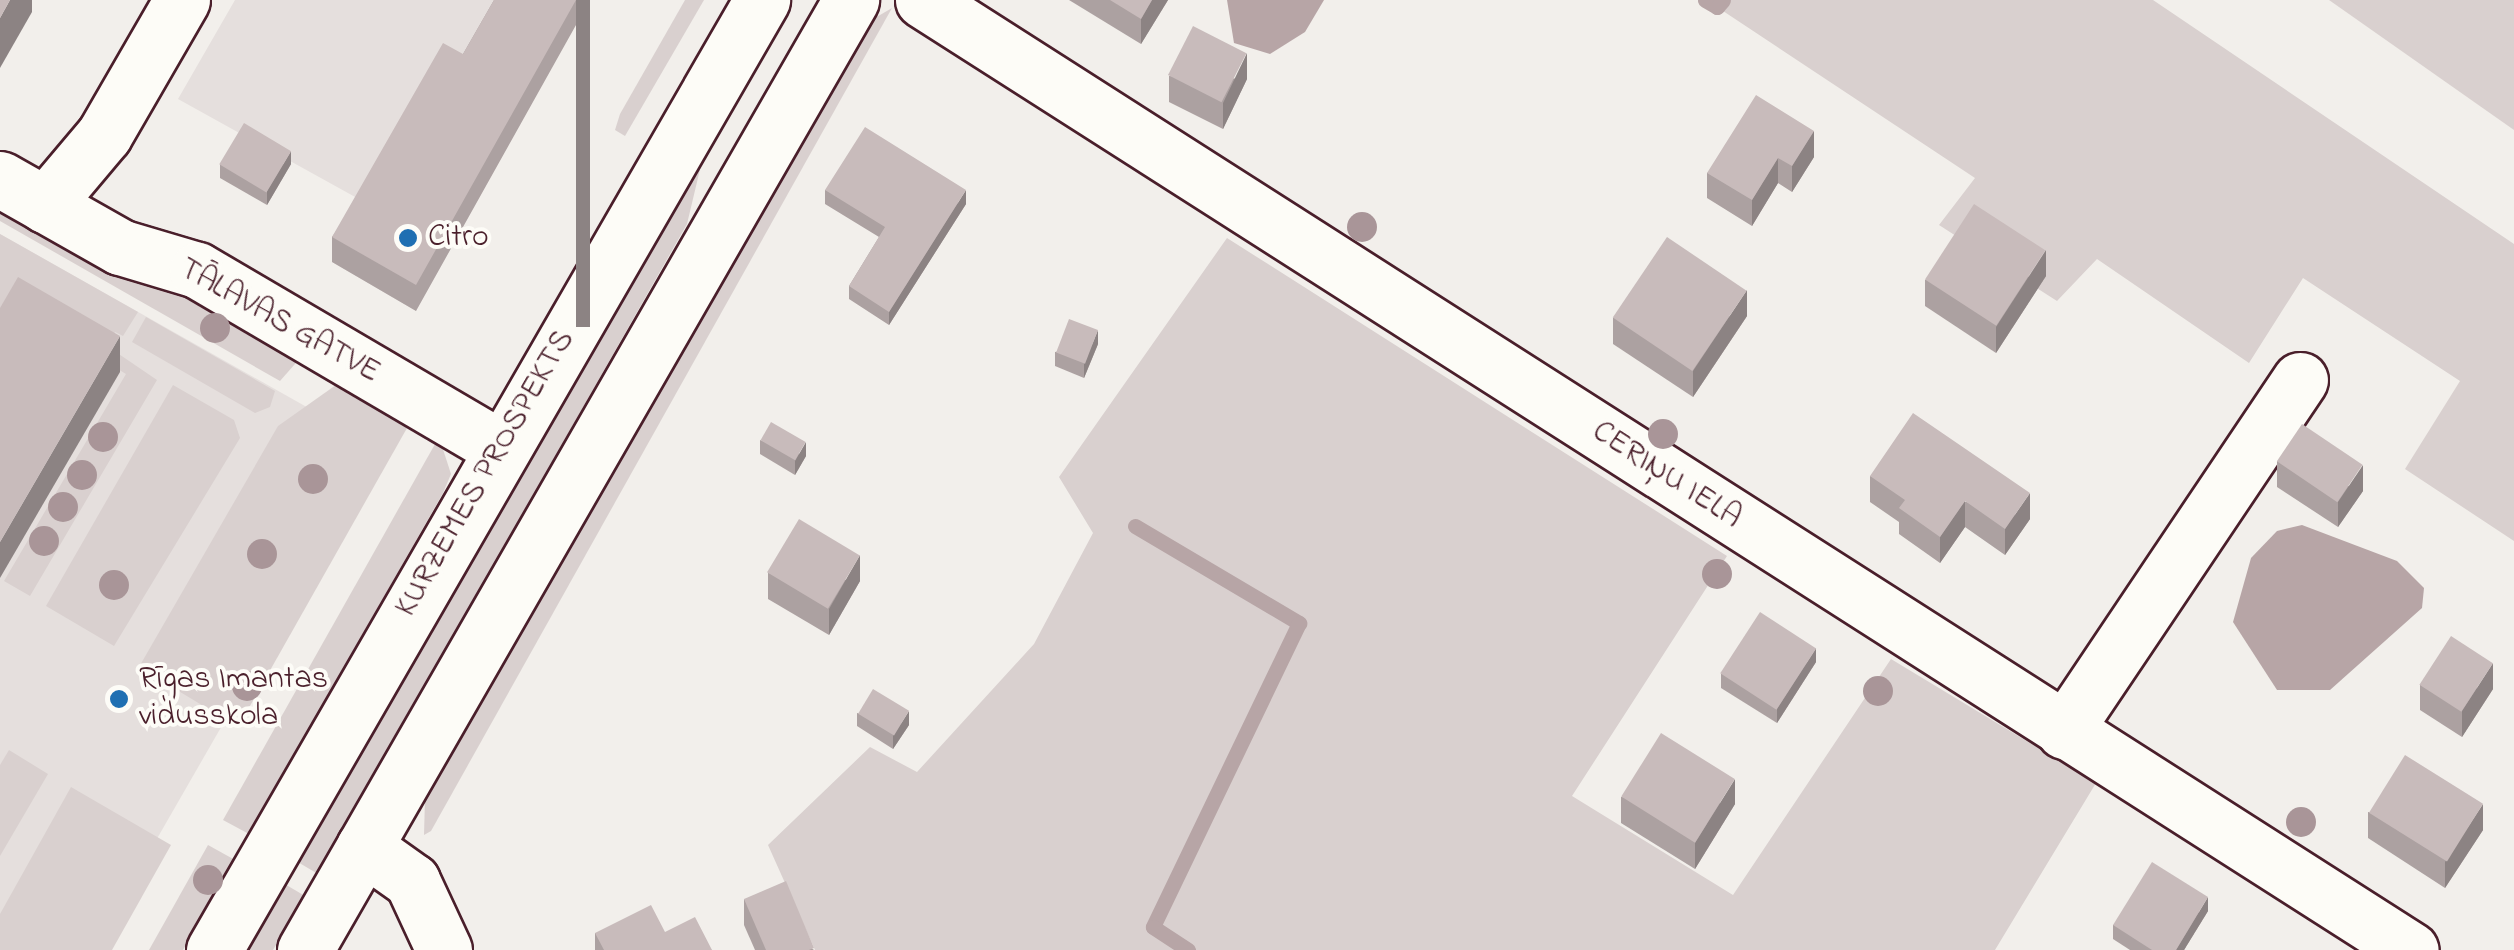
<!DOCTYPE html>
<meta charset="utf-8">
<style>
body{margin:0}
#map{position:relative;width:2514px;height:950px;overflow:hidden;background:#f2efeb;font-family:"Indie Flower",sans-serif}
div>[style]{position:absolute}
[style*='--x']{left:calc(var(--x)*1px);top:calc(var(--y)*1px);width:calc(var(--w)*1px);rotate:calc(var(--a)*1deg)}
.built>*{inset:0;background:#e5dfdd}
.green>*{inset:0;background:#d9d0cf}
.water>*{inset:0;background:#b7a5a6}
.stream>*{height:15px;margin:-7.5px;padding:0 7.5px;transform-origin:7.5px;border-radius:7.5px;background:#b7a5a6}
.roads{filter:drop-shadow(2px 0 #4a1f2b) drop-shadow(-2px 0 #4a1f2b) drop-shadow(0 2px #4a1f2b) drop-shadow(0 -2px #4a1f2b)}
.minor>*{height:55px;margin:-27.5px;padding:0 27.5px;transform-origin:27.5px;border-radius:27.5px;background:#fdfcf7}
.major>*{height:55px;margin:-27.5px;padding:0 27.5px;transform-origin:27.5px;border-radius:27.5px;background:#fdfcf7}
.trees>*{width:30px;height:30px;margin:-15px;border-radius:50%;background:#a99598}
.wall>*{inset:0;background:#aca1a1}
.shaded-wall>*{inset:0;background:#8c8383;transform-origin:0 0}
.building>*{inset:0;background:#c8bbbb;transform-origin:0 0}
.dots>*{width:28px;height:28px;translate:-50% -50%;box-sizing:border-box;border:5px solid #fdfcf7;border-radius:50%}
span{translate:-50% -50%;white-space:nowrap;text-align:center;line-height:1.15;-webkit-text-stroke:8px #fdfcf7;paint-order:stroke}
.poi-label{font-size:32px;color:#4a1f2b}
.left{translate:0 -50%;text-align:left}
.street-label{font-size:32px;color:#4a1f2b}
</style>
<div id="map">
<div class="built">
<i style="clip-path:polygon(235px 0,589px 0,416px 311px,332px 262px,366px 203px,178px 99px)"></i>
<i style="clip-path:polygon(0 234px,381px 449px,93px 950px,0 950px)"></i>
</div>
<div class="green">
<i style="clip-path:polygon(685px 0,704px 0,625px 136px,615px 130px,620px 114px)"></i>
<i style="clip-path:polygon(1722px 0,2153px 0,2514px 244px,2514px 541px,2405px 469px,2460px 381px,2303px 278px,2249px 363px,2097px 259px,2057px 301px,1939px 225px,1975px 178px,1717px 7px)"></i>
<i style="clip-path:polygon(2329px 0,2514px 0,2514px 130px)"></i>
<i style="clip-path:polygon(892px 8px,431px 831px,424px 835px,425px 799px,435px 778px,868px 22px)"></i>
<i style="clip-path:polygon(761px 54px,702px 161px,687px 224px,318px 874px,296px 861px)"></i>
<i style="clip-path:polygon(0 202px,165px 274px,302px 356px,280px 381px,0 221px)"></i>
<i style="clip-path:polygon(0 234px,138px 312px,123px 336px,115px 332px,108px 345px,0 344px)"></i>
<i style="clip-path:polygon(1227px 238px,1727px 556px,1572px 796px,1733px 895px,1891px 659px,2096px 783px,1995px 950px,815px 950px,768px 845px,870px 747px,917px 772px,1034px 644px,1093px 533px,1059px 477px)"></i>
<i style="clip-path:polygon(146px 317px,275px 391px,270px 407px,255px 413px,132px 342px)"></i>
<i style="clip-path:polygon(110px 348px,157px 380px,30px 596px,4px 581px,126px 374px,103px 360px)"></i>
<i style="clip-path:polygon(343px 380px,411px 421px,238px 727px,139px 667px,278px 426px)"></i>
<i style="clip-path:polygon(173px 385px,234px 420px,240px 438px,114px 646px,46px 606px)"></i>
<i style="clip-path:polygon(439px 437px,451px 474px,443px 493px,249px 834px,223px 820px)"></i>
<i style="clip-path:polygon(9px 750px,48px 774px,0 856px,0 765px)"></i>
<i style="clip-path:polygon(71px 787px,171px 845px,112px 950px,0 950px,0 914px)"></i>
<i style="clip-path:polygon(208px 845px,235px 860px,183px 950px,149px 950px)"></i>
<i style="clip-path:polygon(283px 883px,305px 896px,273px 950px,245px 950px)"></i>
</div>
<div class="water">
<i style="clip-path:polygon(1227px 0,1324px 0,1305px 32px,1270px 54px,1234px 43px)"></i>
<i style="clip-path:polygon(2302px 525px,2397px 561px,2424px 588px,2422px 608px,2330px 690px,2277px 690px,2233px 622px,2251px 558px,2277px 531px)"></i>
</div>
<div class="stream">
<i style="--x:1705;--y:0;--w:14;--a:30"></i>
<i style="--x:1717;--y:7;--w:9;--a:-49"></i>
<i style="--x:1135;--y:526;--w:191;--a:30.6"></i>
<i style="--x:1299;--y:623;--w:337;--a:115.7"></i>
<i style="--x:1153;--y:927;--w:42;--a:33.3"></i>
</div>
<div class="roads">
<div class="minor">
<i style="--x:923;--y:0;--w:1765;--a:32.56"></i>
<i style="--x:0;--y:179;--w:138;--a:29.5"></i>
<i style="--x:120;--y:247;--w:80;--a:16.6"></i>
<i style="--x:197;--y:270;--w:351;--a:30.4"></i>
<i style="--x:45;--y:205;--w:92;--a:-49.9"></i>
<i style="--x:104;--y:135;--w:156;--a:-60"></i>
<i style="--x:2064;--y:731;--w:423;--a:-56.1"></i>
<i style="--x:364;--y:847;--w:59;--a:35.3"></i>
<i style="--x:412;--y:881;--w:76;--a:65.1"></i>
</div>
<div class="major">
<i style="--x:214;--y:950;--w:1097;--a:-60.02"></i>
<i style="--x:305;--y:950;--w:1096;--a:-60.11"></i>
</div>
</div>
<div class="trees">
<i style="left:1362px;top:227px"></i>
<i style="left:215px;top:328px"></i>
<i style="left:1663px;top:434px"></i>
<i style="left:103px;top:437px"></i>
<i style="left:82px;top:475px"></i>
<i style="left:313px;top:479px"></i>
<i style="left:63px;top:507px"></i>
<i style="left:44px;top:541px"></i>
<i style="left:262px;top:554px"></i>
<i style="left:1717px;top:574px"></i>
<i style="left:114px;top:585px"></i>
<i style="left:247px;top:686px"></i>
<i style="left:1878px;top:691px"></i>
<i style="left:2301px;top:822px"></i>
<i style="left:208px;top:880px"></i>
</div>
<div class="wall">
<i style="clip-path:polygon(494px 0,590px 0,416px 311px,332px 262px,332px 237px,463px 54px)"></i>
<i style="clip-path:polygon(1069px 0,1168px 0,1141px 44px)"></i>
<i style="clip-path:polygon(1169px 76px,1247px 79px,1223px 129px,1169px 102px)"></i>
<i style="clip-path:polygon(1814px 131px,1814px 157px,1792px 192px,1778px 183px,1752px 226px,1707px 198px,1707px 173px)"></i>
<i style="clip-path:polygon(220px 164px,291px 164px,267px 205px,220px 178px)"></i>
<i style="clip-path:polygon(825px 190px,966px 204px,889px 325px,849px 299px,849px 286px,879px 237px,825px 204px)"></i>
<i style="clip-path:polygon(2046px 276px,1996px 353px,1925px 306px,1925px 280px)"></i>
<i style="clip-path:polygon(1747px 316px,1693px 397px,1613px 344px,1613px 318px)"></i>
<i style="clip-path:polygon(1098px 344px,1084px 378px,1055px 366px,1055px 352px)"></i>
<i style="clip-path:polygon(760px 440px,806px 456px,795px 475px,760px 454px)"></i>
<i style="clip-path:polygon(2277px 461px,2363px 491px,2338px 527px,2277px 487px)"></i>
<i style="clip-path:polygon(1870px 476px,2030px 519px,2005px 555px,1965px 527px,1940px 563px,1899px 534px,1899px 522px,1870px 502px)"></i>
<i style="clip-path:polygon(768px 573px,860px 581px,829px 635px,768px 599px)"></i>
<i style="clip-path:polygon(1816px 662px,1777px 723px,1721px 688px,1721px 674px)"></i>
<i style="clip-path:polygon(2420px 685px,2493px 689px,2462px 737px,2420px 710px)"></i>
<i style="clip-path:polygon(857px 713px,909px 725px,893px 749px,857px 726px)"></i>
<i style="clip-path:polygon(1621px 797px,1735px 804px,1695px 869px,1621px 823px)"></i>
<i style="clip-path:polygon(2368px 812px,2483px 830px,2445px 888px,2368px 838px)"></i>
<i style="clip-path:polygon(744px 899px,814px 950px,755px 950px,744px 925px)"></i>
<i style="clip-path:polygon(2208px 911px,2184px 950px,2130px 950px,2113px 939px,2113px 925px)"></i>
<i style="clip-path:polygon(665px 932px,712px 950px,595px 950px,595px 933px)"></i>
</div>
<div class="shaded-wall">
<i style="clip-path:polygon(10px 0,32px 0,32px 12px,0 68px,0 18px)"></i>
<i style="left:576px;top:0;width:14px;height:327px"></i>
<i style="clip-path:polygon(1152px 0,1168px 0,1141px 44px,1141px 19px)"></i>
<i style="clip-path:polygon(1247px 53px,1247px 79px,1223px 129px,1223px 103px)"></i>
<i style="clip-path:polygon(1814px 131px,1814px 157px,1792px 192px,1792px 166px)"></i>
<i style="clip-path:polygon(291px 151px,291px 164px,267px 205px,267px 191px)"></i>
<i style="clip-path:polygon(1778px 158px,1778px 183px,1752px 226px,1752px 200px)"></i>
<i style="clip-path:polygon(966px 190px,966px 204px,889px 325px,889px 312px)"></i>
<i style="clip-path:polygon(2046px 250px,2046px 276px,1996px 353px,1996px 327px)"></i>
<i style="clip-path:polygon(1747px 290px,1747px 316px,1693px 397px,1693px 371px)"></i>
<i style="clip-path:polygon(1098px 330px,1098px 344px,1084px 378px,1084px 364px)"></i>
<i style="clip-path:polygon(120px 336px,120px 372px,0 578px,0 542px)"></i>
<i style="clip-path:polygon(806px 442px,806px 456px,795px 475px,795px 461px)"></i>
<i style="clip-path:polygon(2363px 465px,2363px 491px,2338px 527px,2338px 502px)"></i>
<i style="clip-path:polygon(2030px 493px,2030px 519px,2005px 555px,2005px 529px)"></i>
<i style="clip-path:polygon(1965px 501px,1965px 527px,1940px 563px,1940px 537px)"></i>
<i style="clip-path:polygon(860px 555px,860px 581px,829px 635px,829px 609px)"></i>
<i style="clip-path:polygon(1816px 648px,1816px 662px,1777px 723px,1777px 709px)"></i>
<i style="clip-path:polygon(2493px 663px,2493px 689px,2462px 737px,2462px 711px)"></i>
<i style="clip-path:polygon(909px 711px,909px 725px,893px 749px,893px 736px)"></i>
<i style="clip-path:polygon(1735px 779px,1735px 804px,1695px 869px,1695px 843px)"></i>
<i style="clip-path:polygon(2483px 804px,2483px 830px,2445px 888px,2445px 862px)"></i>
<i style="clip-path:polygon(2208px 897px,2208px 911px,2184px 950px,2176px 950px)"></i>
</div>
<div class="building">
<i style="clip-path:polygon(0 0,10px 0,0 18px)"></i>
<i style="clip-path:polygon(494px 0,576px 0,416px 285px,332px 237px,443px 43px,463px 54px)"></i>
<i style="clip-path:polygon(1110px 0,1152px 0,1141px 19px)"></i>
<i style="left:1193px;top:26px;width:60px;height:55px;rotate:27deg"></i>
<i style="clip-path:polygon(1756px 95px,1814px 131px,1792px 166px,1778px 158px,1752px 200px,1707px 173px)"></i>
<i style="left:244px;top:123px;width:55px;height:48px;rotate:31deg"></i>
<i style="clip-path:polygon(865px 127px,966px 190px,889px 312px,849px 286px,885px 227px,825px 190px)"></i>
<i style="left:1974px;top:204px;width:85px;height:90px;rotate:33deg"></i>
<i style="left:1667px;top:237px;width:96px;height:97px;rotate:34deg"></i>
<i style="clip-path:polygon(18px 277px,120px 336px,0 542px,0 308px)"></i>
<i style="left:1069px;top:319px;width:31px;height:36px;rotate:21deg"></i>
<i style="clip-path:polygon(1913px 413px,2030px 493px,2005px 529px,1965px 501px,1940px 537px,1899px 508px,1905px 500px,1870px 476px)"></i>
<i style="left:771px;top:422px;width:40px;height:21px;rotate:30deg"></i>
<i style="left:2302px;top:424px;width:73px;height:45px;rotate:34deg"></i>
<i style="left:799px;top:519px;width:71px;height:62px;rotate:31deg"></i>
<i style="left:1760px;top:612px;width:67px;height:73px;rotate:33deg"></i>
<i style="left:2451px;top:636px;width:50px;height:58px;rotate:33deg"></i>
<i style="left:873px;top:689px;width:42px;height:29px;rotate:31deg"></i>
<i style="left:1661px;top:733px;width:87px;height:75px;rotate:32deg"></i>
<i style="left:2405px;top:755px;width:92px;height:68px;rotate:32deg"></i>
<i style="clip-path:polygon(2152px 862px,2208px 897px,2176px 950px,2152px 950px,2113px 925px)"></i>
<i style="clip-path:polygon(786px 881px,814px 948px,809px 950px,766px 950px,744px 899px)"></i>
<i style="clip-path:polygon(651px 905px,665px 932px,695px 917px,712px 950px,604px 950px,595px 933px)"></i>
</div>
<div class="dots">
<i style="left:408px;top:238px;background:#1f6fb2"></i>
<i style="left:119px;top:699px;background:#1f6fb2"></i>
</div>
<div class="poi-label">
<span class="left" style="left:428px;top:238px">Citro</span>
<span class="left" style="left:139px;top:699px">Rīgas Imantas<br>vidusskola</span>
</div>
<div class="street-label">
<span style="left:279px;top:322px;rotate:29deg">TĀLAVAS GATVE</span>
<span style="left:486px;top:474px;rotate:-60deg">KURZEMES PROSPEKTS</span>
<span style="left:1666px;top:476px;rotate:33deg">CERIŅU IELA</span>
</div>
</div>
